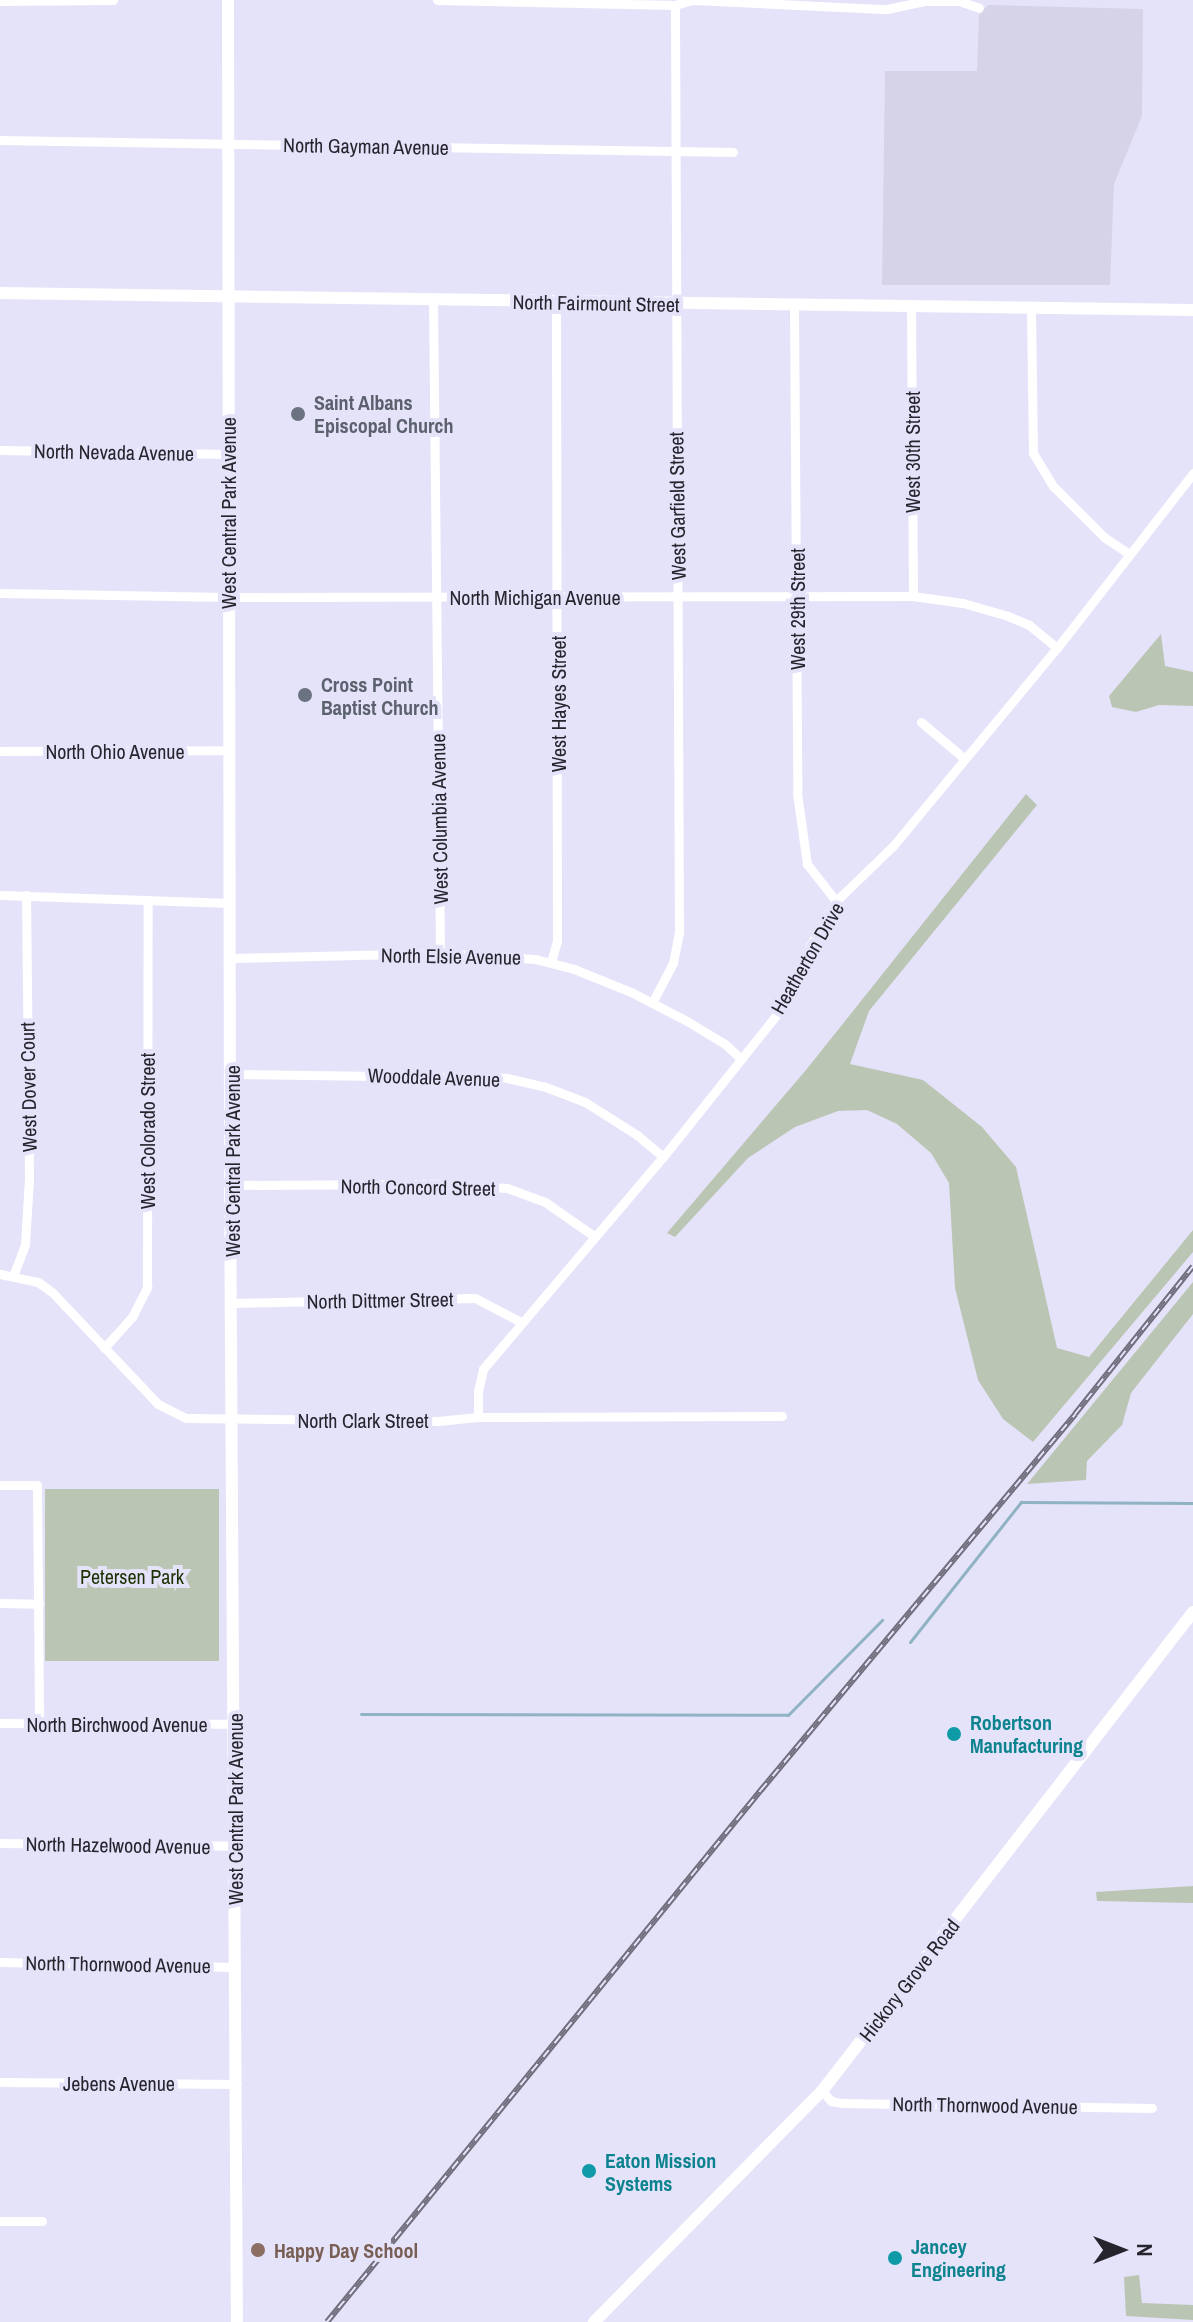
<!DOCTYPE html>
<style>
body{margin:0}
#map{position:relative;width:1193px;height:2322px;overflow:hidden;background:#e5e3fa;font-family:"Archivo Narrow",sans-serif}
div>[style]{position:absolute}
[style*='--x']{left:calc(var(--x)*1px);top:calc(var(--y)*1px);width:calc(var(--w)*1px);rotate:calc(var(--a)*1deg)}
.education>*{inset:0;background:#d6d2e7}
.green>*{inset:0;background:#bbc5b3;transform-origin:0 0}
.stream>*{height:3px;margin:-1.5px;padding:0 1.5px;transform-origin:1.5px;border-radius:1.5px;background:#8fb3c2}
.street>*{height:9px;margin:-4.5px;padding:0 4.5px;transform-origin:4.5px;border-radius:4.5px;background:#fff}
.secondary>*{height:12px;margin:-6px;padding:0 6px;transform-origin:6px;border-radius:6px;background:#fff}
.rail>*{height:6px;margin-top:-3px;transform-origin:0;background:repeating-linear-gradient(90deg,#e5e3fa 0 9px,#706e7d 0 18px);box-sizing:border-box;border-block:2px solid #706e7d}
.dots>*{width:22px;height:22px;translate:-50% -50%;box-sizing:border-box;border:4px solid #e5e3fa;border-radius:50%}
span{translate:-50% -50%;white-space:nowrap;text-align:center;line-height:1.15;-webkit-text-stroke:8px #e5e3fa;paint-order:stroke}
.street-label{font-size:20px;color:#26252e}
.worship-label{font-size:20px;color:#5b616d;font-weight:700}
.left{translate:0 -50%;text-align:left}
.park-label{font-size:20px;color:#1c3001}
.culture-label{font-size:20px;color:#0d838f;font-weight:700}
.education-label{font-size:20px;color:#785e54;font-weight:700}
.north{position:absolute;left:1081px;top:2210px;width:80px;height:80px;-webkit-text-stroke:6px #e5e3fa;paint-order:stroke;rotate:90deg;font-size:22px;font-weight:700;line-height:32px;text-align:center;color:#26252e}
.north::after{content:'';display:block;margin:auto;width:28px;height:36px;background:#26252e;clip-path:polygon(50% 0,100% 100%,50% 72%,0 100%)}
</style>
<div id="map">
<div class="education">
<i style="clip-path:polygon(988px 5px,1143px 9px,1142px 116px,1114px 184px,1110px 285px,882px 285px,885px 71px,977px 71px,979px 15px)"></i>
</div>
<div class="green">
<i style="clip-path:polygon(1161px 634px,1165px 666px,1193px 672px,1193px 706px,1159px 705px,1136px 712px,1112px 707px,1109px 696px)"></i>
<i style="clip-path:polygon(1026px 794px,1037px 805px,869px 1011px,850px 1064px,923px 1080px,982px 1127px,1016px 1167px,1057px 1348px,1089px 1357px,1193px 1230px,1193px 1252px,1033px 1442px,1003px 1419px,978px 1380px,955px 1288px,949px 1183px,931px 1153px,897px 1124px,867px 1110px,838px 1111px,795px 1127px,748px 1158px,675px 1237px,667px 1233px,806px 1070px)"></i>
<i style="clip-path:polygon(1193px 1282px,1193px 1314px,1131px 1393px,1122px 1425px,1087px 1461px,1086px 1480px,1027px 1484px)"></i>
<i style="left:219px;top:1489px;width:172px;height:174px;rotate:90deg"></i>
<i style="clip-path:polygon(1193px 1886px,1193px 1903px,1097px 1901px,1096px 1892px)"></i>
<i style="clip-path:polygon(1139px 2275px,1142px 2303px,1193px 2305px,1193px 2320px,1126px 2316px,1124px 2277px)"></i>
</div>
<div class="stream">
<i style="--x:910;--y:1642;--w:179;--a:-51.6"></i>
<i style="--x:1021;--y:1502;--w:172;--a:0.3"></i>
<i style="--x:361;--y:1714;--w:427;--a:0.1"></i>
<i style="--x:788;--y:1715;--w:134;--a:-45.3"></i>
</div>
<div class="street">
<i style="--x:437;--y:0;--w:238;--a:1.2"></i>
<i style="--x:675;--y:5;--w:19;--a:-16"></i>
<i style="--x:693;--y:0;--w:194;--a:2.7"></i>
<i style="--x:887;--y:9;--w:38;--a:-12"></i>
<i style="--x:924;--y:1;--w:35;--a:0"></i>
<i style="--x:959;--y:1;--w:21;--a:19"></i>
<i style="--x:0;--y:1;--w:113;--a:-0.5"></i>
<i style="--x:0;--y:140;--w:733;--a:0.94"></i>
<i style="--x:433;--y:301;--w:652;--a:89.38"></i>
<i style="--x:794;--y:307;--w:486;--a:89.6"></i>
<i style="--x:797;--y:793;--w:72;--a:82"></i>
<i style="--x:807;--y:864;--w:47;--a:51.9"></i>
<i style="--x:911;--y:307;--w:289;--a:89.6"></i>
<i style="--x:1031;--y:310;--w:143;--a:89.2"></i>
<i style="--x:1033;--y:453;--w:39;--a:59"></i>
<i style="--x:1053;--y:486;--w:72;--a:45"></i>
<i style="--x:1104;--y:537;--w:29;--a:34"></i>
<i style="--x:0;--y:450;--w:228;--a:1"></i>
<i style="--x:0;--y:593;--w:228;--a:1"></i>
<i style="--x:228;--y:597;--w:685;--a:-0.08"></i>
<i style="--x:913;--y:596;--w:50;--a:8"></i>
<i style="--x:963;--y:603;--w:47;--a:16.1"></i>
<i style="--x:1008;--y:616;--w:23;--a:23"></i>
<i style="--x:1029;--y:625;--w:36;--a:39"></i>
<i style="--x:921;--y:722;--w:57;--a:40.1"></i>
<i style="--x:0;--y:751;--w:230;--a:-0.2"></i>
<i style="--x:0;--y:895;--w:231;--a:2"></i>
<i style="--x:232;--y:958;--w:208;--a:-1.4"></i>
<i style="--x:440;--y:953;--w:95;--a:3.6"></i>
<i style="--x:535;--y:959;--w:40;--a:14.4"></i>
<i style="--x:574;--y:969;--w:61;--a:22"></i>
<i style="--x:631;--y:992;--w:63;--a:27.4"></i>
<i style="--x:687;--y:1021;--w:44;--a:31.2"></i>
<i style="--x:725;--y:1044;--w:22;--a:43"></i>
<i style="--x:551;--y:962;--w:22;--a:-74"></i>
<i style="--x:557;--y:941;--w:640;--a:-90.09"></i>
<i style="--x:652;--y:1003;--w:45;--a:-62.3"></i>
<i style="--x:673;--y:963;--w:32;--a:-79"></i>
<i style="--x:679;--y:932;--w:927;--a:-90.25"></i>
<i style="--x:232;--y:1074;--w:275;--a:0.8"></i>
<i style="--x:507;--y:1078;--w:37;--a:13"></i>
<i style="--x:543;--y:1086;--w:45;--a:20.9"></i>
<i style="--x:585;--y:1102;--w:62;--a:32.4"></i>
<i style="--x:637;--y:1135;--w:34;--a:40"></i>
<i style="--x:230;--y:1185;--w:216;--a:-0.3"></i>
<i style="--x:446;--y:1184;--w:61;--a:3.8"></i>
<i style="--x:507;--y:1188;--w:40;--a:20.2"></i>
<i style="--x:545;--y:1202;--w:60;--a:34.8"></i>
<i style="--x:0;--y:1274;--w:39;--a:12"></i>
<i style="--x:38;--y:1282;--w:17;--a:36"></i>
<i style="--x:52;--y:1292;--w:154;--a:46.6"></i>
<i style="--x:158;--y:1404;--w:31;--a:27"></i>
<i style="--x:186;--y:1418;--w:252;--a:0.7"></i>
<i style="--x:438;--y:1421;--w:40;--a:-5.7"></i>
<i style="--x:478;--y:1417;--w:304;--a:-0.2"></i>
<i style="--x:13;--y:1276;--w:34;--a:-69"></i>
<i style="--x:25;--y:1244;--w:66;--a:-86.5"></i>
<i style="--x:29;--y:1178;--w:283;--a:-90.6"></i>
<i style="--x:232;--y:1303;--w:243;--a:-1.2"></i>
<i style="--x:475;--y:1298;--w:52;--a:27.6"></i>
<i style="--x:104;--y:1348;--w:42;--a:-47.9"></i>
<i style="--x:132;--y:1317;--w:34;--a:-63"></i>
<i style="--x:147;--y:1287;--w:387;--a:-89.9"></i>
<i style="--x:478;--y:1417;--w:26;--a:-90"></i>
<i style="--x:478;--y:1391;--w:23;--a:-77"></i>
<i style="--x:483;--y:1369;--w:278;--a:-49.7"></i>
<i style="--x:663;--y:1157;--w:189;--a:-51.4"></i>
<i style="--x:781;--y:1009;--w:70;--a:-65.6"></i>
<i style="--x:810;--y:945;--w:51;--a:-59.4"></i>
<i style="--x:836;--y:901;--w:79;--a:-44"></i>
<i style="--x:893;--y:846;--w:257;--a:-50.4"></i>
<i style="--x:1057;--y:648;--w:222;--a:-52.1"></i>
<i style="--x:0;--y:1485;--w:37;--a:0"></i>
<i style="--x:37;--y:1485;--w:239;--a:89.5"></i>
<i style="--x:0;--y:1603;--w:39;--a:1"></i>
<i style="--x:0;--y:1723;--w:234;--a:0.2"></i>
<i style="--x:0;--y:1843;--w:235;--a:0.7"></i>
<i style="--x:0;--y:1962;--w:236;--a:1.2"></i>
<i style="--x:0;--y:2082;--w:237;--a:0.5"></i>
<i style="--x:822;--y:2091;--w:13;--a:48"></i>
<i style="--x:831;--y:2101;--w:10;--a:11"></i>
<i style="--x:841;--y:2103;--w:311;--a:0.9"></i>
<i style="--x:0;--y:2221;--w:42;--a:0"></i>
</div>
<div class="secondary">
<i style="--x:228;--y:0;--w:1185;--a:89.9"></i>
<i style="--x:230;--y:1185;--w:1137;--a:89.65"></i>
<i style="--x:0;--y:293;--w:1193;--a:0.82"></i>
<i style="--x:594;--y:2322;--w:325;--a:-45.4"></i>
<i style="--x:822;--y:2091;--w:606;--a:-52.24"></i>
</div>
<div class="rail">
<i style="--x:327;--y:2322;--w:687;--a:-50.79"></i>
<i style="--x:761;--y:1790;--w:490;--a:-50.1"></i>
<i style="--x:1075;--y:1414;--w:189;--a:-51.4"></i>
</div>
<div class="dots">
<i style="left:298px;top:414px;background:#6b7280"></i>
<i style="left:305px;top:695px;background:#6b7280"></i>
<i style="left:954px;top:1734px;background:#0f9aa8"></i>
<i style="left:589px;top:2171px;background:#0f9aa8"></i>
<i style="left:258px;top:2250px;background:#8d6e63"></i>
<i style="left:895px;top:2258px;background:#0f9aa8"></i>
</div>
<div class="street-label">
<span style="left:366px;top:146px;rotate:1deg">North Gayman Avenue</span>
<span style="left:596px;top:303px;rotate:1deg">North Fairmount Street</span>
<span style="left:114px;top:452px;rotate:1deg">North Nevada Avenue</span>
<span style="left:912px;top:452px;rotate:-90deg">West 30th Street</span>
<span style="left:677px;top:506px;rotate:-91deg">West Garfield Street</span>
<span style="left:228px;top:513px;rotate:-90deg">West Central Park Avenue</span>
<span style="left:535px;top:597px">North Michigan Avenue</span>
<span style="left:797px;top:609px;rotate:-90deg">West 29th Street</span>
<span style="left:558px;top:704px;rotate:-90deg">West Hayes Street</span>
<span style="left:115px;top:751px">North Ohio Avenue</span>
<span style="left:439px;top:819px;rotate:-91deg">West Columbia Avenue</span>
<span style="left:451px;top:956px;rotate:1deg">North Elsie Avenue</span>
<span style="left:807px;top:958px;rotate:-60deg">Heatherton Drive</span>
<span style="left:434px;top:1077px;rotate:2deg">Wooddale Avenue</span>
<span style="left:28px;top:1087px;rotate:-91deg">West Dover Court</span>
<span style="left:147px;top:1131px;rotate:-90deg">West Colorado Street</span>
<span style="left:232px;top:1161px;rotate:-90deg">West Central Park Avenue</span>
<span style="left:418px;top:1187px;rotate:1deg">North Concord Street</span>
<span style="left:380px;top:1300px;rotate:-1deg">North Dittmer Street</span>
<span style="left:363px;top:1420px">North Clark Street</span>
<span style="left:117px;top:1724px">North Birchwood Avenue</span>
<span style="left:235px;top:1809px;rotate:-90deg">West Central Park Avenue</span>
<span style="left:118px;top:1845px;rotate:1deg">North Hazelwood Avenue</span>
<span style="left:118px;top:1964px;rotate:1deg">North Thornwood Avenue</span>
<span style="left:909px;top:1980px;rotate:-52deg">Hickory Grove Road</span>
<span style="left:119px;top:2083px">Jebens Avenue</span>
<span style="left:985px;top:2105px;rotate:1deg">North Thornwood Avenue</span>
</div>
<div class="worship-label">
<span class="left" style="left:314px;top:414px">Saint Albans<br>Episcopal Church</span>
<span class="left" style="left:321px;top:696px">Cross Point<br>Baptist Church</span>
</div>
<div class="park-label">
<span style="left:132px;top:1576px">Petersen Park</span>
</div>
<div class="culture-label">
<span class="left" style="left:970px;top:1734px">Robertson<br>Manufacturing</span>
<span class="left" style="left:605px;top:2172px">Eaton Mission<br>Systems</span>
<span class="left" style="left:911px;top:2258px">Jancey<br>Engineering</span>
</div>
<div class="education-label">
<span class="left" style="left:274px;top:2250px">Happy Day School</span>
</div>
<div class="north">N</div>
</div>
